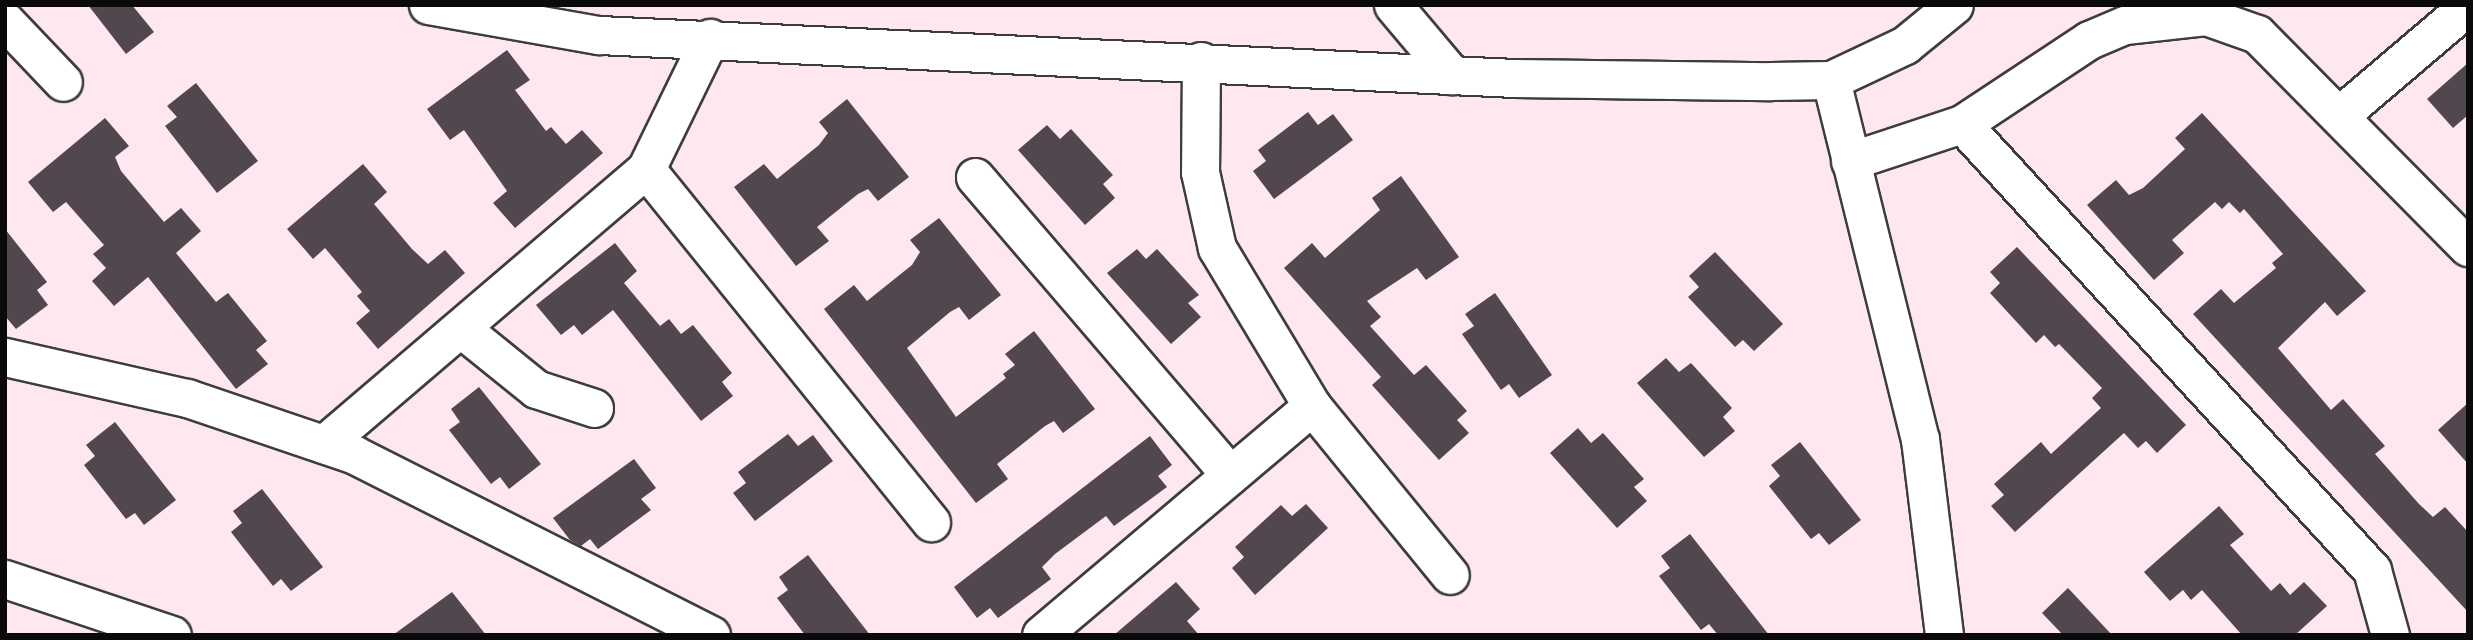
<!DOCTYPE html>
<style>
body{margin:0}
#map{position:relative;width:2473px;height:640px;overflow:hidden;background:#fee7ef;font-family:Lora,serif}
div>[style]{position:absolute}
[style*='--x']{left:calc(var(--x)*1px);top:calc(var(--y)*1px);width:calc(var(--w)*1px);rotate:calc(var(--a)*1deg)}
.building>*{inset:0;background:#52474f}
.roads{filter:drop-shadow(2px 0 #3d3d3d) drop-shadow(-2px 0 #3d3d3d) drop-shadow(0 2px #3d3d3d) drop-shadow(0 -2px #3d3d3d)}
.minor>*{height:37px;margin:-18.5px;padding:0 18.5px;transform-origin:18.5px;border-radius:18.5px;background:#fff}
span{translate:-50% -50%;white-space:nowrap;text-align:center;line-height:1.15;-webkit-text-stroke:7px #fff;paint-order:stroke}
.frame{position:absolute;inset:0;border:7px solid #0a0a0a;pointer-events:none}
</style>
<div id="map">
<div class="building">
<i style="clip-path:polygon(88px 5px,132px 5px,154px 32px,126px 54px)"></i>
<i style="clip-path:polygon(507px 50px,530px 80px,515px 90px,546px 131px,551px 127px,566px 144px,582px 130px,603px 153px,515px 228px,493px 203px,507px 191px,464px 130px,450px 140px,427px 109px)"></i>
<i style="clip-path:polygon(2468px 63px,2468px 115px,2453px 128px,2427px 99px)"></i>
<i style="clip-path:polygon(196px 83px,258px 161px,217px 193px,165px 126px,177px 117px,167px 106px)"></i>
<i style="clip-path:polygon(847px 99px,909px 177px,878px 201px,868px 189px,858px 194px,817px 227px,829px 241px,796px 266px,734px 187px,764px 164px,777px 179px,819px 145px,828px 133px,819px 122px)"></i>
<i style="clip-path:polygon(1308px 112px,1318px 125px,1333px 114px,1353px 140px,1274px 199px,1253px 171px,1266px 161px,1258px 150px)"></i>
<i style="clip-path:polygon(2202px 113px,2366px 291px,2337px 316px,2325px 302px,2278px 348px,2331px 410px,2343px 399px,2385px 446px,2375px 454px,2419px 504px,2433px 517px,2445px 507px,2468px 532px,2468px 612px,2193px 314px,2221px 289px,2234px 303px,2276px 268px,2272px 263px,2283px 254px,2244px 209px,2240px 213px,2229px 202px,2222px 209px,2215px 202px,2172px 240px,2184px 253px,2154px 280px,2087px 205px,2116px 180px,2129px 195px,2143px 188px,2185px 149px,2175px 138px)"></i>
<i style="clip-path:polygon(105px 118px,129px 146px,115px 157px,121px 171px,164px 222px,181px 208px,201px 231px,176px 253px,216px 302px,228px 293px,267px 341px,256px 350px,268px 364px,236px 389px,148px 277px,114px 306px,92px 281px,106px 268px,93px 254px,104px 245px,66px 202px,53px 212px,28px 182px)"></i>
<i style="clip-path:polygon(1047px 125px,1060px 139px,1071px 129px,1113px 175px,1103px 184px,1115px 198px,1085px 225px,1018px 150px)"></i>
<i style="clip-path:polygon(363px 164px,387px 192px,374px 204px,412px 249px,428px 264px,445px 250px,465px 273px,378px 349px,356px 323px,370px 311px,357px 296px,362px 292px,325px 248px,313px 259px,287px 229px)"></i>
<i style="clip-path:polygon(1401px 176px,1459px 257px,1426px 280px,1417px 268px,1367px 301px,1381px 317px,1370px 326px,1414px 375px,1426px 365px,1467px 411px,1457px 420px,1469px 433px,1439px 460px,1372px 385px,1381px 377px,1284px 268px,1312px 243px,1325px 258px,1380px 210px,1372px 198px)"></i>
<i style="clip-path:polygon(939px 218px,1001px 295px,969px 320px,959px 307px,950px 312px,907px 348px,956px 417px,1006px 378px,1003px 374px,1015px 365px,1005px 354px,1034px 331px,1095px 409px,1063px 433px,1054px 421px,1045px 426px,997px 464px,1008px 479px,976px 503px,824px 309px,854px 285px,867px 301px,912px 265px,920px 252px,910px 240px)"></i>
<i style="clip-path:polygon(5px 229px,47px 282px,37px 290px,48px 305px,16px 329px,5px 316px)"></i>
<i style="clip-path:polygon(615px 243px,637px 271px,624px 283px,660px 326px,669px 319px,681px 334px,693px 325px,732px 373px,722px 382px,733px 396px,701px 421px,613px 310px,582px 335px,574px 325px,561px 335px,536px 305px)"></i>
<i style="clip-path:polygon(2017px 247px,2186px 425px,2157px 453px,2146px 441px,2138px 448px,2124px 433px,2015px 532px,1991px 506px,2004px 495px,1994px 484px,2041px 442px,2051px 454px,2101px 408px,2092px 398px,2102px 388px,2059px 344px,2055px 347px,2044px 335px,2036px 343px,1990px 293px,2000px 283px,1990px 272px)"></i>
<i style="clip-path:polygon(1137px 249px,1146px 259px,1157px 249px,1199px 295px,1188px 303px,1201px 317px,1171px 344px,1107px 273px)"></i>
<i style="clip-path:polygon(1715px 252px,1783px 324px,1754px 351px,1743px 340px,1735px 347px,1688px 297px,1699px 287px,1689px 276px)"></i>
<i style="clip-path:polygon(1495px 293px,1552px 375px,1519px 398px,1509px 384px,1501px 390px,1462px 334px,1474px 326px,1465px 314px)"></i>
<i style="clip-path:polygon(1666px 358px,1679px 372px,1691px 363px,1732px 408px,1723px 417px,1735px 431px,1704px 457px,1637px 383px)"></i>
<i style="clip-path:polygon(479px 387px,541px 464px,509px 489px,500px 477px,491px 484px,449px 430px,460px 422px,451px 409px)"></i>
<i style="clip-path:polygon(2468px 403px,2468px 464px,2438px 430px)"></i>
<i style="clip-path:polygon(115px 422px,176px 500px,144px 525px,135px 513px,126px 519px,84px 465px,95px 456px,86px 445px)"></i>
<i style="clip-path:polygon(1578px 428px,1591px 443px,1603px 433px,1644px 479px,1634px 487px,1647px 501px,1617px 528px,1550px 453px)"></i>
<i style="clip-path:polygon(788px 434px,798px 446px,813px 435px,833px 461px,755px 521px,733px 493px,746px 483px,738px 472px)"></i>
<i style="clip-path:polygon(1150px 436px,1172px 465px,1158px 476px,1167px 487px,1114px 526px,1106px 516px,1055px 554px,1042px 567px,1051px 579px,998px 618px,990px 608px,977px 618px,954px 587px)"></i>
<i style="clip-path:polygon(1800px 442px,1861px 520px,1829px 545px,1819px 533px,1811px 539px,1769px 486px,1780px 476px,1771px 465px)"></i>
<i style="clip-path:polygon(634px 459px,656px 488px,641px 499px,651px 510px,598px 549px,590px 539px,581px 546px,570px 540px,553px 518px)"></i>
<i style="clip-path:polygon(262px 489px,323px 567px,291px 591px,281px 579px,273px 586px,231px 532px,242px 523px,233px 511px)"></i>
<i style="clip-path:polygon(1306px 504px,1328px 528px,1255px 595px,1232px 568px,1244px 557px,1235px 547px,1281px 505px,1292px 516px)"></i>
<i style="clip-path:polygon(2219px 506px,2244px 534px,2230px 545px,2271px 591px,2280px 583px,2290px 595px,2304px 582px,2327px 606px,2295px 635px,2242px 635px,2202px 590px,2191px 600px,2183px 590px,2170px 601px,2144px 572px)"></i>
<i style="clip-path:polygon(1690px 534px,1769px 635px,1718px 635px,1709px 624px,1701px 630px,1659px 576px,1670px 568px,1661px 556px)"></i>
<i style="clip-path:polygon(808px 555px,870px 635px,805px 635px,777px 598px,788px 590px,779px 577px)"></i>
<i style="clip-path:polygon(1176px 582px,1200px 609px,1187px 621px,1199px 635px,1114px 635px)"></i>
<i style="clip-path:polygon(2068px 588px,2112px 635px,2063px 635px,2042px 613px)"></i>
<i style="clip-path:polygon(452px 592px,486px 635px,393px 635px)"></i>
</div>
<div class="roads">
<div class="minor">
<i style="--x:428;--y:5;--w:174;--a:10"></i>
<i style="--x:599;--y:35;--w:916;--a:2.69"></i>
<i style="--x:1514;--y:78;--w:257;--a:0.7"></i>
<i style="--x:1771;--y:81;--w:60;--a:-1"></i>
<i style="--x:1831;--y:80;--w:82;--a:-25.3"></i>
<i style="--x:1905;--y:45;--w:63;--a:-39.2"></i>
<i style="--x:1393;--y:5;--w:92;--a:49.9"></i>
<i style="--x:5;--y:21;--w:84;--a:46.4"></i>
<i style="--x:1201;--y:61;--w:111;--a:90.5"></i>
<i style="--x:1200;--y:172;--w:78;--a:77.4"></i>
<i style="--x:1217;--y:248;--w:184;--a:59"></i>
<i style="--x:1312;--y:406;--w:218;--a:50.8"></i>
<i style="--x:1831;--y:80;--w:370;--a:76.1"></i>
<i style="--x:1920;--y:439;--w:197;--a:83"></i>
<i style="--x:2341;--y:114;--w:167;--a:-40.4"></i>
<i style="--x:1962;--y:124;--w:606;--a:47.41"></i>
<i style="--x:2372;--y:570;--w:67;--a:74.5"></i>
<i style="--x:1850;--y:161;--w:118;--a:-18.3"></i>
<i style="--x:1962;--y:124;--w:152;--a:-33.5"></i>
<i style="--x:2089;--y:40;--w:39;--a:-23"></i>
<i style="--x:2125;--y:25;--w:81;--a:-6.3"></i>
<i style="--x:2206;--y:16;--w:54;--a:19.4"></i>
<i style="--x:2257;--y:34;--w:300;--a:45.3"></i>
<i style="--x:646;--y:169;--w:454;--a:51.1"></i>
<i style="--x:975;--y:177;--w:392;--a:49.4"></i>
<i style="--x:463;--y:330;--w:94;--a:38.9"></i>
<i style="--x:536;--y:389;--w:61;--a:18.1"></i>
<i style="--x:5;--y:357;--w:187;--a:12.7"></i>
<i style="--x:187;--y:398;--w:177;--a:18.7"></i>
<i style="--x:355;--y:455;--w:399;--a:26.8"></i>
<i style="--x:324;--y:444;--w:423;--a:-40.5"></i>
<i style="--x:646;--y:169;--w:146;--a:-64"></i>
<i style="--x:5;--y:579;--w:176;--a:18.5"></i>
<i style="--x:1041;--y:635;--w:355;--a:-40.2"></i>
</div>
</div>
<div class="frame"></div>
</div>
